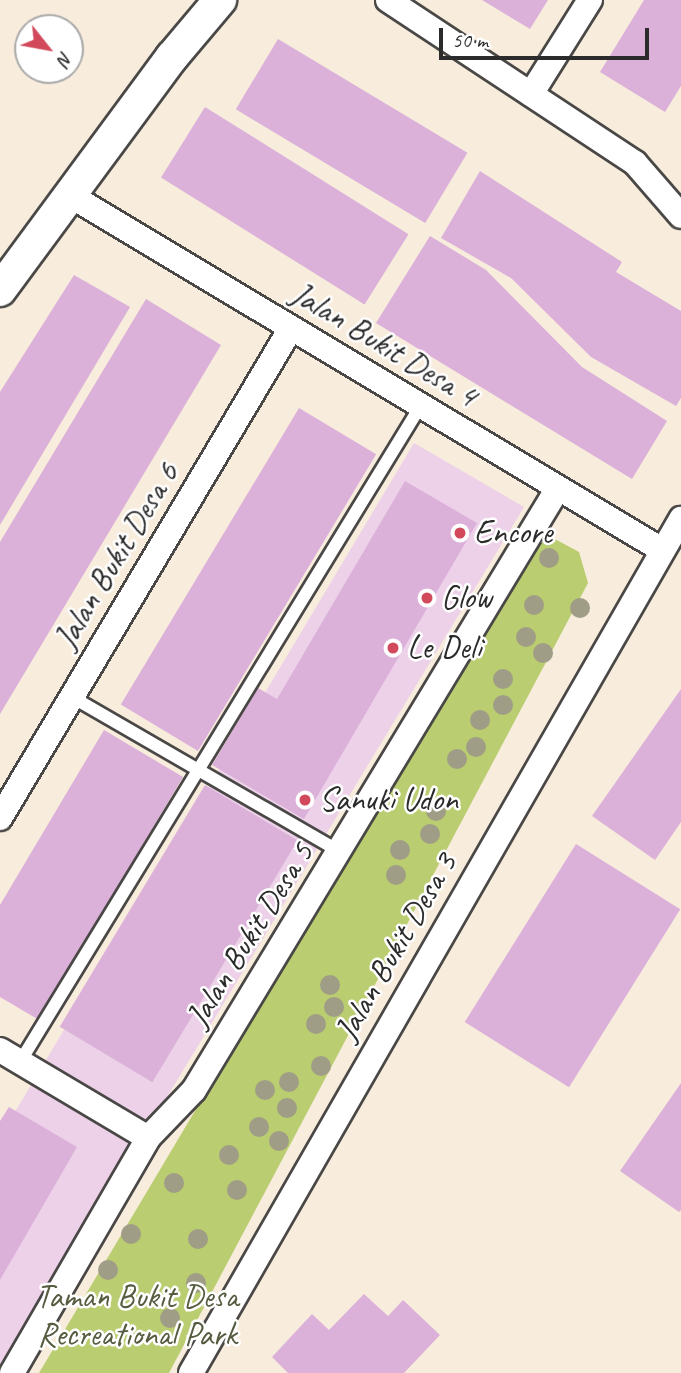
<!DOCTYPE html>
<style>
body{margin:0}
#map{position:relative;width:681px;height:1373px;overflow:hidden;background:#f8ecdc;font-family:Caveat,sans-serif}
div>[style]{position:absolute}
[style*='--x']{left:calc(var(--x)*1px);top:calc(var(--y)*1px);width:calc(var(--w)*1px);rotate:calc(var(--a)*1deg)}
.built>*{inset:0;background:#ecd1e9}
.green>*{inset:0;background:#bacd71}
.building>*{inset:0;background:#dbb1da;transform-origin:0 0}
.roads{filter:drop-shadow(2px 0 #4a4846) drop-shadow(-2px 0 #4a4846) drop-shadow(0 2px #4a4846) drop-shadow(0 -2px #4a4846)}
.service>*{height:12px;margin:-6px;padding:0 6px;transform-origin:6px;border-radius:6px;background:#fff}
.minor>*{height:24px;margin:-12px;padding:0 12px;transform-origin:12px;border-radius:12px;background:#fff}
.tertiary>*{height:32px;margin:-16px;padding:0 16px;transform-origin:16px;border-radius:16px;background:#fff}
.trees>*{width:20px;height:20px;margin:-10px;border-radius:50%;background:#9f9d86}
.dots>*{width:19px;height:19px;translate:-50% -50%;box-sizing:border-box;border:4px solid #fff;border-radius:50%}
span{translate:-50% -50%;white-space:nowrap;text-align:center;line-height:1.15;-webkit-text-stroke:5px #fff;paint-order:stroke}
.street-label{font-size:33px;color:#2b2b2b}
.poi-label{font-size:33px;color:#2b2b2b}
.left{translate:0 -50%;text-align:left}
.park-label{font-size:33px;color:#565c40}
.north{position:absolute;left:14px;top:14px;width:70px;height:70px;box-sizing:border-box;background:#fff;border:2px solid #aaa;border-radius:50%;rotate:121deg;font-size:19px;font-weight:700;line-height:28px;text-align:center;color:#2b2b2b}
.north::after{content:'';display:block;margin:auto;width:24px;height:32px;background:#d1495b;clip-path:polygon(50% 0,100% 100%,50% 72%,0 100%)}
.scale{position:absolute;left:439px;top:28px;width:210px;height:32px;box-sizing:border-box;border:4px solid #2b2b2b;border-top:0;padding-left:9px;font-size:21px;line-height:24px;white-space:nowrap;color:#2b2b2b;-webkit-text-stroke:5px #fff;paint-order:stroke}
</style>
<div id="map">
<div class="built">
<i style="clip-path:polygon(414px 443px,524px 507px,0 1373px,0 1137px)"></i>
</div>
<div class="green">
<i style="clip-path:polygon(540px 531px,579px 552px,588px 583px,169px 1373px,39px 1373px)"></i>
</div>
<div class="building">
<i style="clip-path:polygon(482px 0,548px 0,530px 29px)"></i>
<i style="clip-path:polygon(644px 0,681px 0,681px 86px,665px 112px,600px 72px)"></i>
<i style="left:278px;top:39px;width:221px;height:82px;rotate:31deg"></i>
<i style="left:205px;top:107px;width:240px;height:83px;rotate:32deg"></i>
<i style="clip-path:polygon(480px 171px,622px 262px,616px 272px,681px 311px,681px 398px,676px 406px,591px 357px,511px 278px,441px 238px)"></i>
<i style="clip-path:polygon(430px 236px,486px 270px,582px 367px,667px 421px,632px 479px,376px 323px)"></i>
<i style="clip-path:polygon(74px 275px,130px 307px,0 525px,0 392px)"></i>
<i style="clip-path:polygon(146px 299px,221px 345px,0 714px,0 542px)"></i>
<i style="left:299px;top:408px;width:90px;height:346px;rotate:31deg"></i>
<i style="clip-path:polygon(405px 481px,477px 523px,304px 819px,212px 765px,258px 688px,277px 699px)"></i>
<i style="clip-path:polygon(681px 689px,681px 822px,655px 860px,592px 816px)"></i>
<i style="clip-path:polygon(104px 730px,183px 777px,39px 1020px,0 997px,0 905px)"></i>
<i style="left:205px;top:785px;width:108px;height:282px;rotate:31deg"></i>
<i style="left:576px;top:844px;width:123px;height:210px;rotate:32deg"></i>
<i style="clip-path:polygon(681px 1083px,681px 1210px,679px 1212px,620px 1171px)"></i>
<i style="clip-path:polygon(9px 1107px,77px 1147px,0 1280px,0 1121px)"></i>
<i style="clip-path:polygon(364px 1294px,388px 1316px,403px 1300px,440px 1335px,404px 1373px,288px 1373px,272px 1357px,312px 1314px,329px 1330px)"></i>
</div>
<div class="roads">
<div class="service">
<i style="--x:72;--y:697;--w:310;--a:30"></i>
<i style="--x:20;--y:1062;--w:770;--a:-58.6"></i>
</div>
<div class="minor">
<i style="--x:388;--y:0;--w:296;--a:33.4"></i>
<i style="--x:635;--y:163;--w:70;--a:49"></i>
<i style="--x:531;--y:94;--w:111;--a:-57.9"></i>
<i style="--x:71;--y:196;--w:689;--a:30.92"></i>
<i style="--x:0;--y:818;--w:570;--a:-59.29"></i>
<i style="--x:0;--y:1050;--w:172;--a:30.7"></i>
<i style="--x:12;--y:1373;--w:272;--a:-59.9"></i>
<i style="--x:148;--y:1138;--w:66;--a:-46.2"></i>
<i style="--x:194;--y:1090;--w:703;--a:-58.84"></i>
<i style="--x:191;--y:1373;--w:985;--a:-60.15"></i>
</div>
<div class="tertiary">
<i style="--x:0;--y:290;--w:290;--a:-53.6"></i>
<i style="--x:172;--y:57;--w:75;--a:-49.9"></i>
</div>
</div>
<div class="trees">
<i style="left:549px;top:558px"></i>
<i style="left:534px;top:605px"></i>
<i style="left:580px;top:608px"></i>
<i style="left:526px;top:637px"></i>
<i style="left:543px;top:653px"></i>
<i style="left:503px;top:679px"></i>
<i style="left:503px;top:705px"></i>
<i style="left:480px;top:720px"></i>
<i style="left:476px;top:747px"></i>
<i style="left:457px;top:759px"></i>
<i style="left:436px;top:811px"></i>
<i style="left:430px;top:834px"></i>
<i style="left:400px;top:850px"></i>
<i style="left:396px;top:875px"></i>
<i style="left:330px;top:985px"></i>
<i style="left:334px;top:1007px"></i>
<i style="left:316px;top:1024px"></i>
<i style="left:321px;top:1066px"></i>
<i style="left:289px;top:1082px"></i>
<i style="left:265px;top:1090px"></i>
<i style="left:287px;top:1108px"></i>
<i style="left:259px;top:1127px"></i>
<i style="left:279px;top:1141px"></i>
<i style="left:229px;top:1155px"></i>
<i style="left:174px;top:1183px"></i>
<i style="left:237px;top:1190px"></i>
<i style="left:131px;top:1234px"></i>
<i style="left:198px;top:1239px"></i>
<i style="left:108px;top:1270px"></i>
<i style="left:196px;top:1283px"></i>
<i style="left:170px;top:1318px"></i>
</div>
<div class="dots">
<i style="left:460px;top:533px;background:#d1495b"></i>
<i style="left:427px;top:598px;background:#d1495b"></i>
<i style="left:393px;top:648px;background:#d1495b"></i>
<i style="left:305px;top:800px;background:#d1495b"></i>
</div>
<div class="street-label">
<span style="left:384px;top:345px;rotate:31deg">Jalan Bukit Desa 4</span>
<span style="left:117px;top:556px;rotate:-59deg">Jalan Bukit Desa 6</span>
<span style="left:250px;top:935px;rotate:-58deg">Jalan Bukit Desa 5</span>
<span style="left:396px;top:947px;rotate:-60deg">Jalan Bukit Desa 3</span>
</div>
<div class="poi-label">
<span class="left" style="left:474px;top:533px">Encore</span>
<span class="left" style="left:441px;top:598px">Glow</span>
<span class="left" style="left:407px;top:648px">Le Deli</span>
<span class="left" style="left:319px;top:800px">Sanuki Udon</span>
</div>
<div class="park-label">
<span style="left:137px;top:1316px">Taman Bukit Desa<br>Recreational Park</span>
</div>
<div class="north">N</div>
<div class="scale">50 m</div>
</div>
